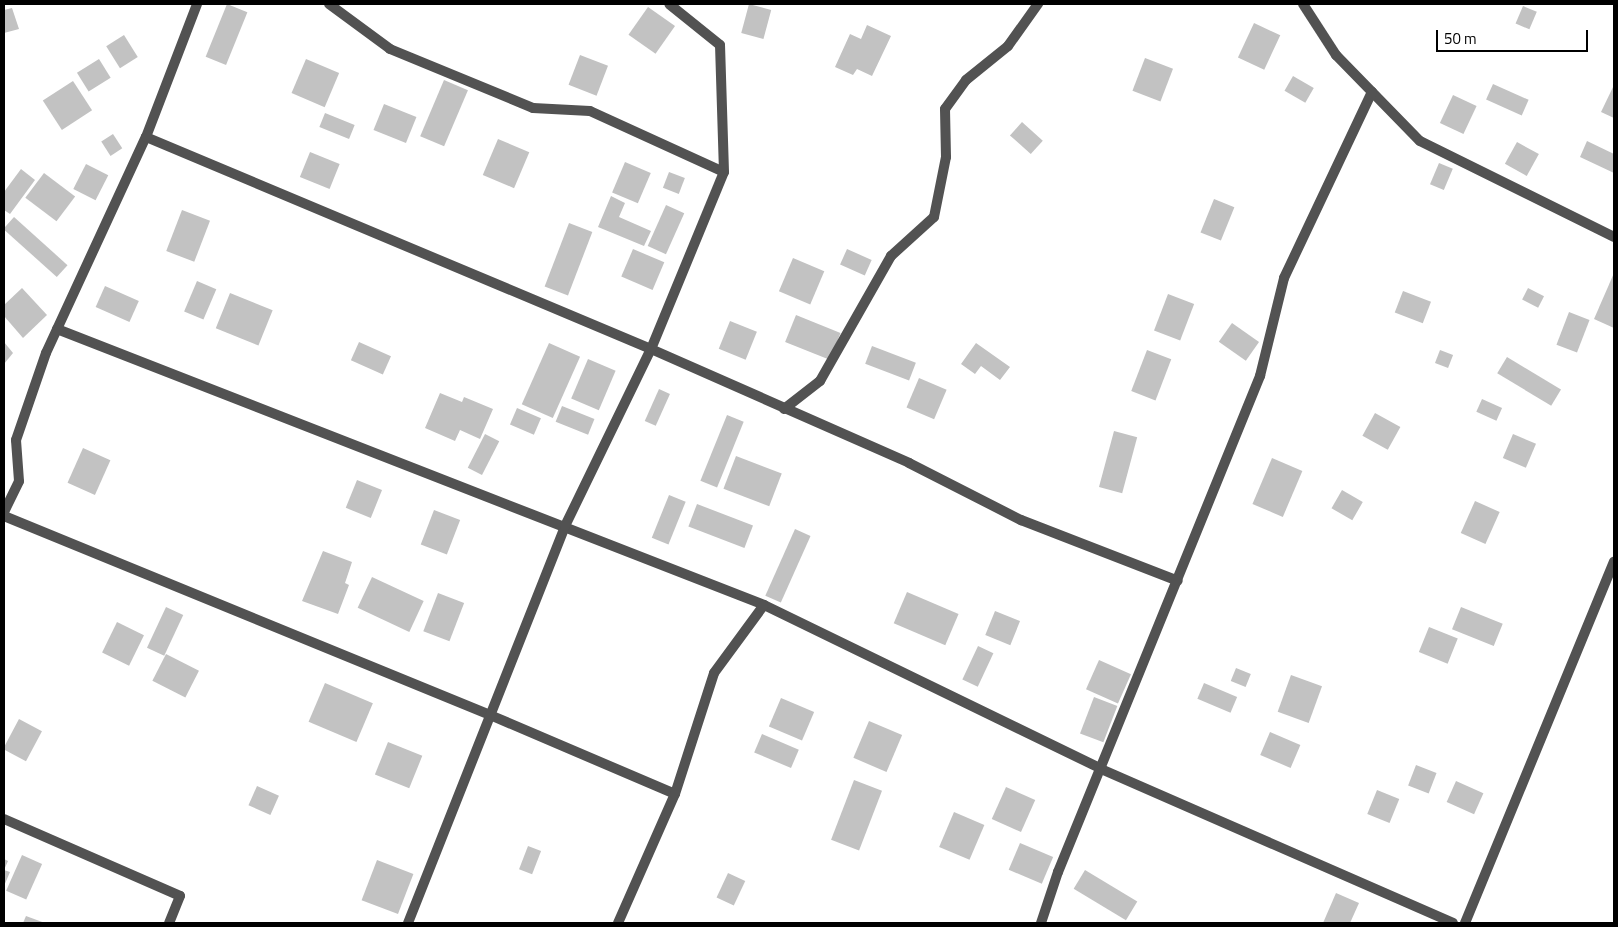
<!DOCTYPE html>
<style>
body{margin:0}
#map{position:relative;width:1618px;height:927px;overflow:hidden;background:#fff;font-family:"Titillium Web",sans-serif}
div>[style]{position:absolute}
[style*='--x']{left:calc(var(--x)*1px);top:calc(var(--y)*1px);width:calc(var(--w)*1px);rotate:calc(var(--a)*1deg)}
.building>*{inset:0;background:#c2c2c2;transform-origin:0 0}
.minor>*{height:10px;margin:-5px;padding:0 5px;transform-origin:5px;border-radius:5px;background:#525252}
span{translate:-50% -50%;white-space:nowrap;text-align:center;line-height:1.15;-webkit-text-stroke:4px #fff;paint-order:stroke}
.frame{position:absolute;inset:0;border:5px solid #000;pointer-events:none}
.scale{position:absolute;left:1436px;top:30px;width:152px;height:22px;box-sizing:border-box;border:2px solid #000;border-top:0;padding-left:6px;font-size:15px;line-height:18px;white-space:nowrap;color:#000;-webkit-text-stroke:4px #fff;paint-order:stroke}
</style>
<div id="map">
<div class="building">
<i style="left:227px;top:4px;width:22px;height:57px;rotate:22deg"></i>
<i style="left:749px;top:4px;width:23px;height:30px;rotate:15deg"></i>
<i style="left:1523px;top:6px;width:15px;height:19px;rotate:23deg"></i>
<i style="left:648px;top:7px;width:33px;height:34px;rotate:35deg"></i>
<i style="clip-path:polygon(12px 8px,19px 29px,4px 33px,4px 10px)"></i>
<i style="left:1254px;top:23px;width:29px;height:38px;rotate:25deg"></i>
<i style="clip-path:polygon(867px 25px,891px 36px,872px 76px,857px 69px,853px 75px,835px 67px,850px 34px,861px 39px)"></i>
<i style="left:124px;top:35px;width:26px;height:21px;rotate:58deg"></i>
<i style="left:580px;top:55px;width:30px;height:32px;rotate:21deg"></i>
<i style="left:1145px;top:58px;width:30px;height:35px;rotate:21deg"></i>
<i style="left:99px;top:59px;width:22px;height:26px;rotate:58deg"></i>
<i style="left:306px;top:59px;width:36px;height:37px;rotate:23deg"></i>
<i style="left:1293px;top:76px;width:24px;height:17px;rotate:30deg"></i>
<i style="left:444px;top:80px;width:26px;height:61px;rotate:23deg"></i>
<i style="left:73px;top:81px;width:35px;height:36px;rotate:57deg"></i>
<i style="left:1493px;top:84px;width:39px;height:17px;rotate:24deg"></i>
<i style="clip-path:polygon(1614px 85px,1614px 118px,1601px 112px)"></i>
<i style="left:1453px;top:95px;width:26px;height:31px;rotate:25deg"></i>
<i style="left:384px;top:104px;width:35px;height:28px;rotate:22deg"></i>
<i style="left:325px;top:113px;width:32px;height:15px;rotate:22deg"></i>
<i style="left:1022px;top:122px;width:28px;height:18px;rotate:42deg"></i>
<i style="left:113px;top:134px;width:17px;height:14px;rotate:57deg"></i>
<i style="left:498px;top:139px;width:34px;height:39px;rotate:23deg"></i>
<i style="clip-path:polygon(1587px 141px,1614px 154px,1614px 173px,1580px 157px)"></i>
<i style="left:1517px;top:142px;width:25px;height:25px;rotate:29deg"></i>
<i style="left:310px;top:152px;width:32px;height:27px;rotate:22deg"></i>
<i style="left:625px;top:162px;width:28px;height:33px;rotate:23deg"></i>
<i style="left:1439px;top:163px;width:15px;height:23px;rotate:23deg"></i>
<i style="left:86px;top:164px;width:25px;height:28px;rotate:27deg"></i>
<i style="clip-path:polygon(21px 169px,35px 180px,10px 214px,4px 210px,4px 192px)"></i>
<i style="left:669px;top:172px;width:17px;height:17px;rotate:21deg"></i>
<i style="left:44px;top:173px;width:39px;height:31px;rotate:37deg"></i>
<i style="clip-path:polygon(611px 196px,625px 203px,619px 217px,651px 231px,644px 246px,598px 227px)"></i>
<i style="left:1214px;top:199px;width:22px;height:36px;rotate:22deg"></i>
<i style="left:666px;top:205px;width:20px;height:45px;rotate:24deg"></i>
<i style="left:182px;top:210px;width:30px;height:44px;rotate:21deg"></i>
<i style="left:14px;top:217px;width:72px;height:16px;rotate:42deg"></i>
<i style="left:569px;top:223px;width:25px;height:68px;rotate:21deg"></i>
<i style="left:633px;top:249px;width:34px;height:30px;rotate:23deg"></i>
<i style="left:847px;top:249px;width:27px;height:17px;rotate:24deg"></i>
<i style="left:793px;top:258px;width:34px;height:36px;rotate:23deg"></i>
<i style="clip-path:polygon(1614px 273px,1614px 328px,1594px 319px)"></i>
<i style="left:197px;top:281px;width:21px;height:33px;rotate:23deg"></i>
<i style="left:105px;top:286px;width:37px;height:23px;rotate:24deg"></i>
<i style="clip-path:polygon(22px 288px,47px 315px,23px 338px,4px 316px,4px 305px)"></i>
<i style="left:1528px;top:288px;width:18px;height:13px;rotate:27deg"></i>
<i style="left:1403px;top:291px;width:30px;height:23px;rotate:21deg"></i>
<i style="left:230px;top:293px;width:46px;height:38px;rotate:22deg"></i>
<i style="left:1168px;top:294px;width:28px;height:39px;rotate:21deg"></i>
<i style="left:1569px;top:312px;width:22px;height:35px;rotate:21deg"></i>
<i style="left:796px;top:315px;width:48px;height:29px;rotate:22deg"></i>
<i style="left:730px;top:321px;width:29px;height:30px;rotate:22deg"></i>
<i style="left:1232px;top:323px;width:33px;height:23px;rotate:35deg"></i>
<i style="clip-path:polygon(4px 342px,13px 353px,4px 364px)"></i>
<i style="left:359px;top:342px;width:35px;height:20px;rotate:24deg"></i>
<i style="left:549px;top:343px;width:34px;height:67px;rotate:24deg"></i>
<i style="clip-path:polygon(976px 343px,1010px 367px,1000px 380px,981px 366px,975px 374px,961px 364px)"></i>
<i style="left:872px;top:346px;width:47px;height:19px;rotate:21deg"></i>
<i style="left:1147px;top:350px;width:26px;height:44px;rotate:21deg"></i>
<i style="left:1440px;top:350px;width:14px;height:14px;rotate:21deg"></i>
<i style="left:1507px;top:357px;width:63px;height:19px;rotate:31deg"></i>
<i style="left:588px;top:359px;width:30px;height:43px;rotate:23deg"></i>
<i style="left:919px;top:378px;width:30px;height:32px;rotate:23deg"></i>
<i style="left:659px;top:389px;width:12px;height:35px;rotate:24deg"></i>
<i style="clip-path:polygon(440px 393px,462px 402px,464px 397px,493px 409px,480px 439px,460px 430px,455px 441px,425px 428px)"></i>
<i style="left:1482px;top:399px;width:22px;height:14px;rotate:24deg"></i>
<i style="left:562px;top:406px;width:35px;height:17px;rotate:22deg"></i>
<i style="left:517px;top:408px;width:26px;height:18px;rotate:23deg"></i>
<i style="left:1375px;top:413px;width:29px;height:26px;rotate:29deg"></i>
<i style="left:727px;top:415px;width:18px;height:71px;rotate:22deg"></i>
<i style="left:1114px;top:431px;width:24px;height:58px;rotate:15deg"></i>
<i style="left:485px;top:434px;width:16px;height:38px;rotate:27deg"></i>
<i style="left:1513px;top:434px;width:25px;height:26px;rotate:23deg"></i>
<i style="left:83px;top:448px;width:30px;height:38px;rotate:24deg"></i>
<i style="left:736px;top:456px;width:49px;height:35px;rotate:21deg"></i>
<i style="left:1272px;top:458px;width:33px;height:50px;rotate:23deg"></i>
<i style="left:357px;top:480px;width:27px;height:30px;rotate:22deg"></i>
<i style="left:1342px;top:490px;width:24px;height:21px;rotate:30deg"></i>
<i style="left:669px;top:495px;width:18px;height:46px;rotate:22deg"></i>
<i style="left:1475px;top:501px;width:27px;height:35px;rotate:24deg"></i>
<i style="left:697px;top:504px;width:60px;height:24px;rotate:21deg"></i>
<i style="left:434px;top:510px;width:28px;height:37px;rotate:21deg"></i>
<i style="left:795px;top:529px;width:17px;height:73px;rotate:24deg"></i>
<i style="clip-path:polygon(323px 551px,352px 562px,345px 583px,349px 585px,338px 614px,302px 601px)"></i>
<i style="left:372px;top:577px;width:57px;height:34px;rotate:25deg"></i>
<i style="left:907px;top:592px;width:56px;height:34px;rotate:23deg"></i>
<i style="left:438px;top:593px;width:28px;height:41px;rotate:21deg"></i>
<i style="left:166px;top:607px;width:19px;height:45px;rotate:25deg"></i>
<i style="left:1461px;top:607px;width:45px;height:24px;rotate:22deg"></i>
<i style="left:995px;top:611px;width:27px;height:26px;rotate:22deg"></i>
<i style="left:117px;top:622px;width:30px;height:34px;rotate:26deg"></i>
<i style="left:1429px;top:627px;width:31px;height:27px;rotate:22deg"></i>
<i style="left:978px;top:646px;width:17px;height:37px;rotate:25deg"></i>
<i style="left:166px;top:654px;width:37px;height:30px;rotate:27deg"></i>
<i style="left:1099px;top:660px;width:35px;height:32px;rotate:24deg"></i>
<i style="left:1236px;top:668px;width:16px;height:14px;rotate:22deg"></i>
<i style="left:1291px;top:675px;width:33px;height:39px;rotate:20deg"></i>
<i style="left:325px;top:683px;width:52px;height:42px;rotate:23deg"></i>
<i style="left:1204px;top:683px;width:36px;height:17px;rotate:23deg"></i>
<i style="left:1094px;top:697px;width:25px;height:39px;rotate:21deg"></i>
<i style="left:781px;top:698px;width:36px;height:31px;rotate:23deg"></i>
<i style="left:19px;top:719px;width:26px;height:34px;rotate:28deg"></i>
<i style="left:869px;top:721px;width:36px;height:40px;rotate:23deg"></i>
<i style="left:1270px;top:732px;width:33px;height:25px;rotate:23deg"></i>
<i style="left:762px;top:734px;width:40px;height:20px;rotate:23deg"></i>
<i style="left:388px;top:742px;width:37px;height:35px;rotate:22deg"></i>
<i style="left:1416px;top:765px;width:22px;height:22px;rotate:21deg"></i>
<i style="left:854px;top:780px;width:30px;height:64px;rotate:21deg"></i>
<i style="left:1456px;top:781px;width:30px;height:23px;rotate:24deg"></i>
<i style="left:257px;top:786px;width:24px;height:21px;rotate:24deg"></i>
<i style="left:1006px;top:787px;width:32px;height:35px;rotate:24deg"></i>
<i style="left:1377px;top:790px;width:24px;height:26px;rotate:22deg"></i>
<i style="left:954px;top:812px;width:33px;height:38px;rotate:23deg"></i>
<i style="left:1020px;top:843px;width:36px;height:29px;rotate:23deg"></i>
<i style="left:528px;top:846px;width:14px;height:25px;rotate:21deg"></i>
<i style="left:22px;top:855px;width:22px;height:39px;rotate:24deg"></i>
<i style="clip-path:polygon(4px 859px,8px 861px,4px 870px,10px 872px,4px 886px)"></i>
<i style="left:377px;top:860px;width:39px;height:43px;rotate:21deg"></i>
<i style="left:1085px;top:870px;width:61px;height:22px;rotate:31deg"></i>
<i style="left:728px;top:873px;width:19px;height:27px;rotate:25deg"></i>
<i style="clip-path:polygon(1336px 893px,1359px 903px,1350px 923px,1323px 923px)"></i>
<i style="clip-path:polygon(26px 916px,45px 923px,23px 923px)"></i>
</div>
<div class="minor">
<i style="--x:329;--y:4;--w:76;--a:36.4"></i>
<i style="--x:390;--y:49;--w:155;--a:22.4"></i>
<i style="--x:533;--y:108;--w:57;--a:3"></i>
<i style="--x:590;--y:111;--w:147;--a:24.5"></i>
<i style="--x:1303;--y:4;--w:61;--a:57.1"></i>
<i style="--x:1336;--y:55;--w:120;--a:45.7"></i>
<i style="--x:1420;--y:141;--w:216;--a:26.3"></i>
<i style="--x:146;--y:137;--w:548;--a:22.77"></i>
<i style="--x:651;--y:349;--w:282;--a:23.8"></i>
<i style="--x:909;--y:463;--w:126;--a:27"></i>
<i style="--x:1021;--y:520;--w:168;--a:21.2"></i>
<i style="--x:57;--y:329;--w:759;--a:21.32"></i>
<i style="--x:764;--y:605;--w:375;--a:25.9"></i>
<i style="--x:1101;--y:769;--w:384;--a:23.6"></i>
<i style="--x:784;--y:409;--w:46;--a:-37.9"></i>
<i style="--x:820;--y:381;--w:144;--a:-60.4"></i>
<i style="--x:891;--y:256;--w:58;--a:-42.2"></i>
<i style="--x:934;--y:217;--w:61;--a:-78.7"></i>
<i style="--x:946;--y:157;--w:48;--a:-91.2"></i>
<i style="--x:945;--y:109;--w:36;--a:-54"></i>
<i style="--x:966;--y:80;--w:54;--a:-39"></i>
<i style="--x:1008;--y:46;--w:52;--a:-54.5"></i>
<i style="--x:4;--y:512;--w:34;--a:-64"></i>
<i style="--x:19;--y:481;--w:41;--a:-94.2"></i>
<i style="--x:16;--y:440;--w:92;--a:-71"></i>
<i style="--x:46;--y:353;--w:238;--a:-65.2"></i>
<i style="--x:146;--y:137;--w:142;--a:-69"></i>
<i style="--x:4;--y:516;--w:525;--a:22.27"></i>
<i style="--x:490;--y:715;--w:201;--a:23.1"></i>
<i style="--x:4;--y:819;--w:192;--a:23.6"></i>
<i style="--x:180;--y:896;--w:29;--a:112"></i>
<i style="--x:408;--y:923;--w:427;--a:-68.4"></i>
<i style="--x:565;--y:526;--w:197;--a:-64.1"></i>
<i style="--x:651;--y:349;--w:191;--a:-67.6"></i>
<i style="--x:724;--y:172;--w:127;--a:-91.8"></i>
<i style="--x:720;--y:45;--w:65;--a:-141.2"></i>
<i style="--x:618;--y:923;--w:141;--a:-66.2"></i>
<i style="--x:675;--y:794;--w:127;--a:-72.1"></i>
<i style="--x:714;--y:673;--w:84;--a:-53.7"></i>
<i style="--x:1041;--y:923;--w:54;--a:-71.6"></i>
<i style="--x:1058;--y:872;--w:536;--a:-67.84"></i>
<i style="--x:1260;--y:376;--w:101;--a:-76.2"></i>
<i style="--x:1284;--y:278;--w:206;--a:-64.7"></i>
<i style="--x:1465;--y:923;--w:391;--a:-67.6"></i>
</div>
<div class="frame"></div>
<div class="scale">50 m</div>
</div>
